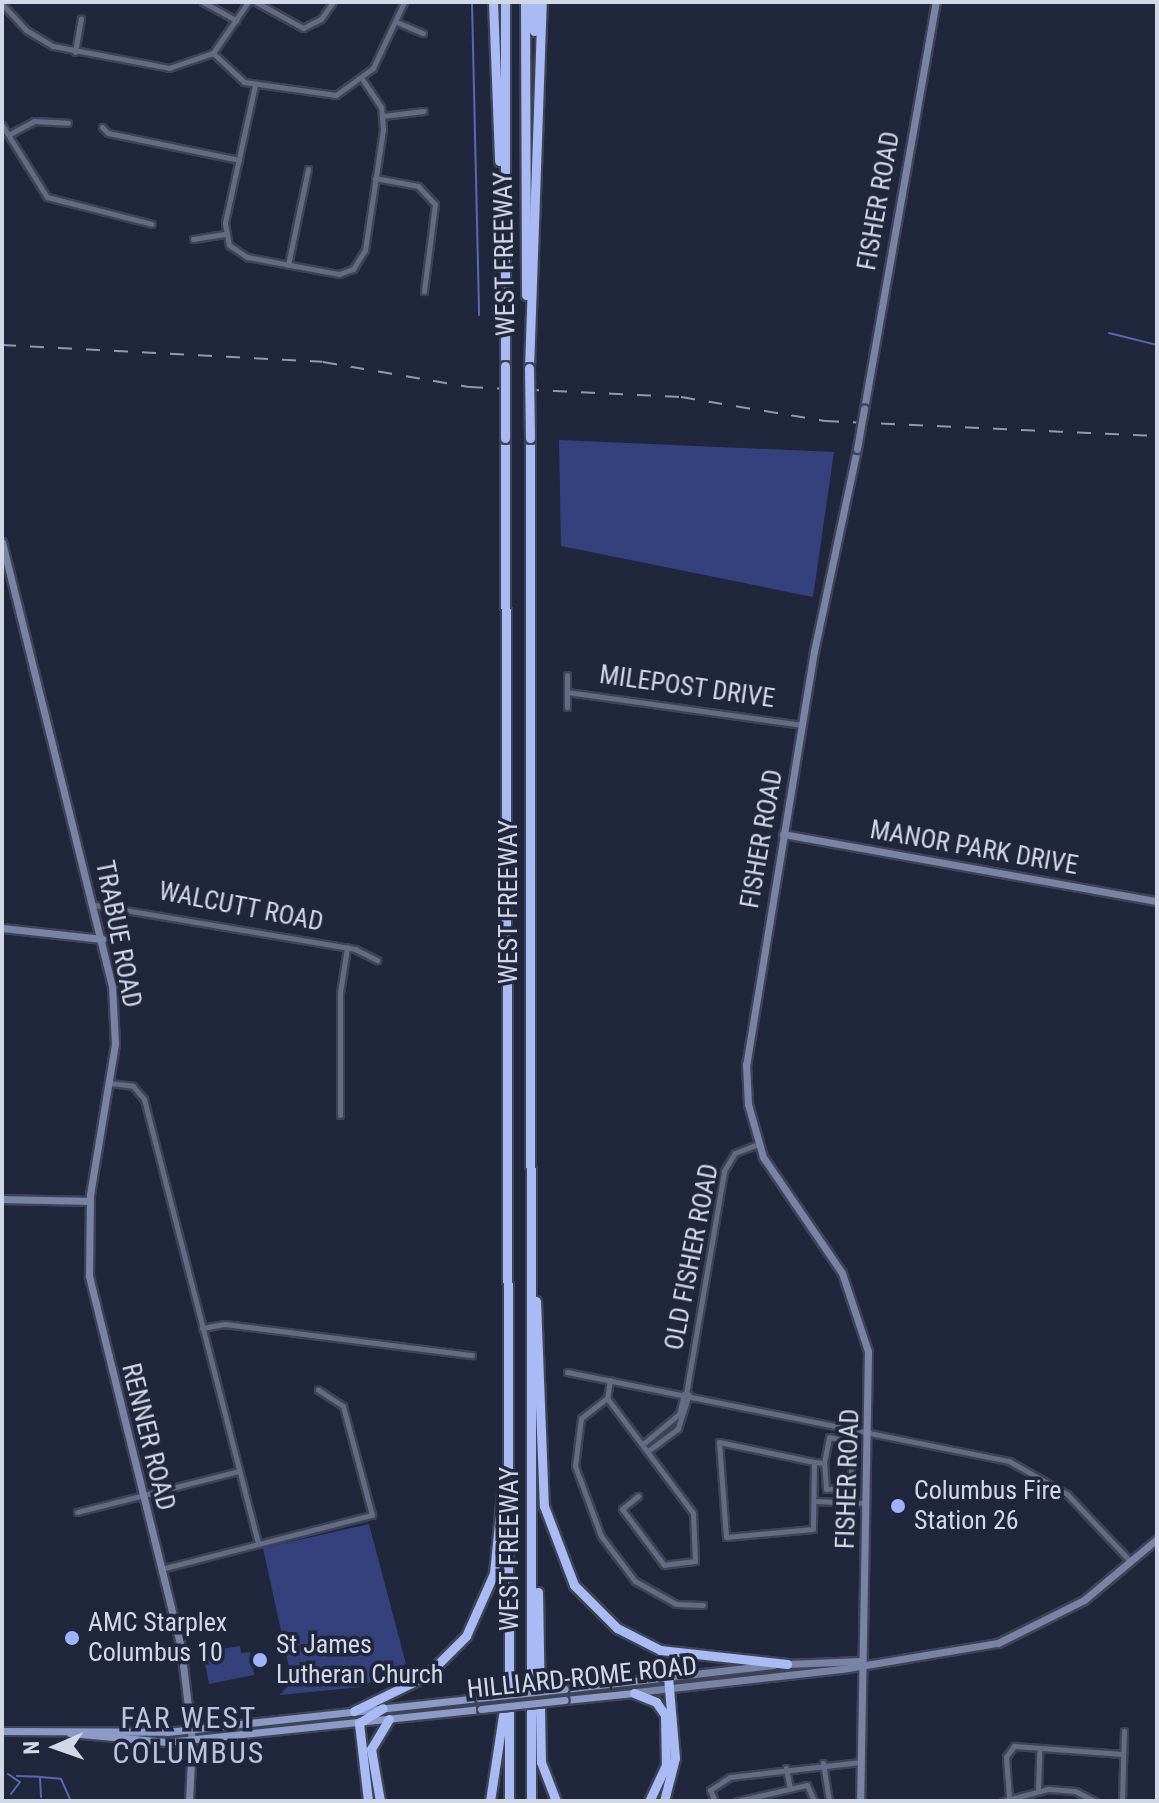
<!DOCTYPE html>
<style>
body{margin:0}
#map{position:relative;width:1159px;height:1803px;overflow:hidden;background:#20263c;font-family:"Roboto Condensed",sans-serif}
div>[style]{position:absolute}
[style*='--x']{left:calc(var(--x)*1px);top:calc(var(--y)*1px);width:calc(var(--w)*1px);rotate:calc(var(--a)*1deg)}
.green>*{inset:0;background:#34417d}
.stream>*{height:2px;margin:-1px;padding:0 1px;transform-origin:1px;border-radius:1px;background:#5768b3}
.roads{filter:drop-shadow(2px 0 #3e4355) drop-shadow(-2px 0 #3e4355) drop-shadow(0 2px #3e4355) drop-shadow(0 -2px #3e4355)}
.street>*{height:5px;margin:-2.5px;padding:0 2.5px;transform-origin:2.5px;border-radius:2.5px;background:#646b85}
.secondary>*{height:7px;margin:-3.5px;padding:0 3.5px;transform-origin:3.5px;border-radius:3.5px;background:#7983a6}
.primary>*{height:7px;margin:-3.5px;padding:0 3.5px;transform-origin:3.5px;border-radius:3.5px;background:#8d9ac8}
.highway>*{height:9px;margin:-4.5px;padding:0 4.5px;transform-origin:4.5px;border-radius:4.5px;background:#a9baf4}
.rail>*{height:2px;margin-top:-1px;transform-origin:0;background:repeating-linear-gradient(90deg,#949aab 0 14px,transparent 0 28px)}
.bridges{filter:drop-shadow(2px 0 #3e4355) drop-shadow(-2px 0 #3e4355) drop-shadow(0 2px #3e4355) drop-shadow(0 -2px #3e4355)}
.secondary-bridge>*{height:7px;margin:-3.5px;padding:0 3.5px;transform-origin:3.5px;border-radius:3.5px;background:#7983a6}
.primary-bridge>*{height:7px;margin:-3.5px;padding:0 3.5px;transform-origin:3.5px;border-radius:3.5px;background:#8d9ac8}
.highway-bridge>*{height:9px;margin:-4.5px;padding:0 4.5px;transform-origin:4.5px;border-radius:4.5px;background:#a9baf4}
.dots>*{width:22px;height:22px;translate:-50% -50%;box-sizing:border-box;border:4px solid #20263c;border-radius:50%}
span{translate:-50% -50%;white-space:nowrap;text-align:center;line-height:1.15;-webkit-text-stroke:7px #20263c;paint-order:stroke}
.street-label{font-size:26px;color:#d3d8e7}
.poi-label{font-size:26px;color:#d3d8e7}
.left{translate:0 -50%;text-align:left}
.quarter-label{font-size:30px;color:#b9c2df;letter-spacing:2px}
.frame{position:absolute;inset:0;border:4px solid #d3d8e7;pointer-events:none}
.north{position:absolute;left:16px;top:1707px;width:80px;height:80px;-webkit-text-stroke:6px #20263c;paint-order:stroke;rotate:268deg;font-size:22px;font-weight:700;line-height:32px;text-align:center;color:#d3d8e7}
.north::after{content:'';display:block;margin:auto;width:28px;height:36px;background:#d3d8e7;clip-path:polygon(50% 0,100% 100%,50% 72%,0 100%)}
</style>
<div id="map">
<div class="green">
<i style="clip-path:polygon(559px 440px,834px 452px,813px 597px,561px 546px)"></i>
<i style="clip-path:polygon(369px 1524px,406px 1664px,361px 1687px,280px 1695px,292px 1681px,263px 1548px)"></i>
<i style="clip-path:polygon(240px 1646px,241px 1653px,250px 1652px,254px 1675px,209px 1684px,203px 1652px)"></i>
</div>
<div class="stream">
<i style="--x:472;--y:2;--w:313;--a:88.7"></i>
<i style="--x:1109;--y:333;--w:49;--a:14"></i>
<i style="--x:8;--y:1774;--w:14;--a:34"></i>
<i style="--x:20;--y:1782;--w:15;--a:127"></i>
<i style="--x:17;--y:1776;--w:23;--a:2"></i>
<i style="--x:40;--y:1777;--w:20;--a:87"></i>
<i style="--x:40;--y:1777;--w:21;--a:5"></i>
<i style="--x:61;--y:1779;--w:24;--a:66"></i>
</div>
<div class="roads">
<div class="street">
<i style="--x:203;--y:2;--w:38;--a:29"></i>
<i style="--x:256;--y:2;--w:54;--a:29"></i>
<i style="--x:303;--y:28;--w:20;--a:-27"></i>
<i style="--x:321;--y:19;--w:21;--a:-55"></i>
<i style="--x:2;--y:4;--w:35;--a:47"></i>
<i style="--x:26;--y:30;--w:31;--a:31"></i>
<i style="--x:53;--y:46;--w:118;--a:10.7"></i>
<i style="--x:169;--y:68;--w:46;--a:-18.8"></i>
<i style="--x:213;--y:53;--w:62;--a:-55.5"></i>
<i style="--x:399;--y:23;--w:26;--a:23"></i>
<i style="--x:75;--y:52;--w:34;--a:-80"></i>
<i style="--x:213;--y:53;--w:42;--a:43.1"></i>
<i style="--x:244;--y:82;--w:93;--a:8"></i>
<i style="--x:336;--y:95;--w:46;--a:-36.1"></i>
<i style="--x:373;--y:68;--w:73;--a:-64.8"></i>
<i style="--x:255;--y:85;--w:141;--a:102.3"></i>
<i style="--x:225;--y:223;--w:22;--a:80"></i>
<i style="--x:229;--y:245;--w:22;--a:34"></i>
<i style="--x:247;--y:257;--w:94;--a:10.5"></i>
<i style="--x:339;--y:274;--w:15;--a:-20"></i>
<i style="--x:353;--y:269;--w:22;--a:-58"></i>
<i style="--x:365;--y:250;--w:122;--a:-81.5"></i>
<i style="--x:383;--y:129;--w:22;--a:-95"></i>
<i style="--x:381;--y:107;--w:32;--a:-124"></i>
<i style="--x:383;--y:116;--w:41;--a:-7"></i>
<i style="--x:2;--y:125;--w:85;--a:58"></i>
<i style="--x:47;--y:197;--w:108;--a:14.4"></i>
<i style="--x:102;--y:127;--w:8;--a:45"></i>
<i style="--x:108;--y:133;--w:134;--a:11.6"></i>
<i style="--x:10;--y:134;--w:27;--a:-28"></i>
<i style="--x:34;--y:121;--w:34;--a:3"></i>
<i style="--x:375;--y:178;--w:44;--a:10.5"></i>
<i style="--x:418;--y:186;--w:25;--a:47"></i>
<i style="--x:435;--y:204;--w:88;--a:97.2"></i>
<i style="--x:193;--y:239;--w:32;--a:-9"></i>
<i style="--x:288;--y:265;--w:98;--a:-78.2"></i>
<i style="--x:567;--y:675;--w:32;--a:90"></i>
<i style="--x:567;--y:692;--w:236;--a:8"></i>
<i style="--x:95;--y:905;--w:264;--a:9.6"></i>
<i style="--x:355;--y:949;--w:25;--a:27"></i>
<i style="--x:110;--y:1083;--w:23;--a:7"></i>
<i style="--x:133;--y:1086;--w:17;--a:50"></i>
<i style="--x:144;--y:1099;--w:459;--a:75.6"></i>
<i style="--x:340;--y:1115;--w:122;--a:-90"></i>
<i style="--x:340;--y:993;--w:46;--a:-81.2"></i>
<i style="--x:202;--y:1328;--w:23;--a:-10"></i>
<i style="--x:225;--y:1324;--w:249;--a:7.2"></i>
<i style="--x:567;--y:1372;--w:451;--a:11.4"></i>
<i style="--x:1009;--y:1461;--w:67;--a:29.6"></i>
<i style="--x:1067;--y:1494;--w:93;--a:46.7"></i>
<i style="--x:610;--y:1380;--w:18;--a:99"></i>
<i style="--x:607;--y:1398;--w:33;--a:142"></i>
<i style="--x:581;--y:1418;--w:48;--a:97.1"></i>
<i style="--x:575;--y:1466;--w:75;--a:69.6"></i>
<i style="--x:601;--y:1536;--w:56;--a:52.9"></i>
<i style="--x:635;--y:1581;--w:47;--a:29.3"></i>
<i style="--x:676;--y:1604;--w:27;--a:2"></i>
<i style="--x:686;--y:1394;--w:226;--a:-80.3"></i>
<i style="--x:724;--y:1171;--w:21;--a:-59"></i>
<i style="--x:735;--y:1153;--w:26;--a:-21"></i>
<i style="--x:607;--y:1398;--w:144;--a:53.2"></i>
<i style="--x:693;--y:1513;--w:48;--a:87.6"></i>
<i style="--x:695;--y:1561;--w:31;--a:173"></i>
<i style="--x:664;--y:1565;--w:70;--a:-126.9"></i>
<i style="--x:622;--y:1509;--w:21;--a:-39"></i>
<i style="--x:719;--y:1442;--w:97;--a:11.9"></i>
<i style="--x:814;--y:1462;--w:67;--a:90.9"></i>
<i style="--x:813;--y:1529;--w:87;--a:174.7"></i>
<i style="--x:726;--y:1537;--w:95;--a:-94.2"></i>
<i style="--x:643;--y:1444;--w:47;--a:-39.8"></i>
<i style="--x:679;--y:1414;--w:21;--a:-76"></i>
<i style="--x:648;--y:1451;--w:38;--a:-37"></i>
<i style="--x:678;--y:1428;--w:35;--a:-72"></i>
<i style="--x:814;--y:1462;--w:10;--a:6"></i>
<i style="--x:824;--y:1463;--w:26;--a:-79"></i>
<i style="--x:829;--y:1437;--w:23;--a:13"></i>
<i style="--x:851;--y:1442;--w:46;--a:90"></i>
<i style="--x:851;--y:1488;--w:25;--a:178"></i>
<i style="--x:826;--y:1489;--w:26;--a:-94"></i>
<i style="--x:814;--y:1501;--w:52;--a:2.2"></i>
<i style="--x:77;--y:1512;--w:167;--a:-14.2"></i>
<i style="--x:161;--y:1569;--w:218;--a:-14.4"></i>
<i style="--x:372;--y:1515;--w:113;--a:-104.9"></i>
<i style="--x:343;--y:1406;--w:30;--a:-147"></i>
<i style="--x:823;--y:1763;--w:38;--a:81"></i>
<i style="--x:786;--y:1768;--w:20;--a:79"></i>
<i style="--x:1038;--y:1790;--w:38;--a:-88"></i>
<i style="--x:1009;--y:1797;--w:40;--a:-94.3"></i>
<i style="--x:1006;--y:1757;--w:14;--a:-54"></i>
<i style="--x:1014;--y:1746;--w:109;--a:4.2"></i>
<i style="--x:715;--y:1801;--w:12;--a:-114"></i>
<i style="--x:710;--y:1790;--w:24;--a:-33"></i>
<i style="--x:730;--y:1777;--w:131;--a:-6.6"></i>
<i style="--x:737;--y:1801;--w:72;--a:-12.9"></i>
<i style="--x:807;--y:1785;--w:17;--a:66"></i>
<i style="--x:1003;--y:1801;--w:47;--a:-14.9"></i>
<i style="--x:1048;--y:1789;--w:27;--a:4"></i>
<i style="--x:1075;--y:1791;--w:22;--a:27"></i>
<i style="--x:1122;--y:1801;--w:70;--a:-88.4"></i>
</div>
<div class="secondary">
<i style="--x:864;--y:409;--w:413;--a:-80"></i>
<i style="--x:857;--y:449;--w:207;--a:102"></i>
<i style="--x:814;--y:651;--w:419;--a:99.3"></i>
<i style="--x:746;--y:1064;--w:40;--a:87.1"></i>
<i style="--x:748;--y:1104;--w:55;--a:74.2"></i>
<i style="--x:763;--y:1157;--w:140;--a:55.7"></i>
<i style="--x:842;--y:1273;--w:82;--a:71.6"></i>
<i style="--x:868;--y:1351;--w:450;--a:91"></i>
<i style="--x:2;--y:542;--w:456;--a:76.1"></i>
<i style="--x:112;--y:985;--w:59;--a:87.1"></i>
<i style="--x:115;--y:1044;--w:153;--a:99.4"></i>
<i style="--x:90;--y:1195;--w:81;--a:90.7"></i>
<i style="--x:89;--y:1276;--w:383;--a:76.1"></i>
<i style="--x:181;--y:1648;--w:93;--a:83.2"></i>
<i style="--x:192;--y:1740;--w:61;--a:92.8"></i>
<i style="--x:783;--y:834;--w:380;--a:10.2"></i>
<i style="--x:2;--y:928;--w:101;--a:6.3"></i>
<i style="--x:2;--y:1199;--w:87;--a:1.3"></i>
<i style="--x:786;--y:1664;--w:75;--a:-2.3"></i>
<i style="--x:668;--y:1677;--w:106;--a:-6.5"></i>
<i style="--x:636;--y:1692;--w:207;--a:-6.4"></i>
<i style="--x:842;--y:1669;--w:158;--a:-9.5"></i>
<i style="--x:998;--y:1643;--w:96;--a:-26.6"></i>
<i style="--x:1084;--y:1600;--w:95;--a:-39.9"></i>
</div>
<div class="primary">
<i style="--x:565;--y:1689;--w:104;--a:-6.6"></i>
<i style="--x:565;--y:1700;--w:69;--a:-5.8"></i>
<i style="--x:2;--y:1731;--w:165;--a:0.3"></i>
<i style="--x:167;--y:1732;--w:314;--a:-6.2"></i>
<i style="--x:70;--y:1733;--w:97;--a:5.3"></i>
<i style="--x:167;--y:1742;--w:316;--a:-6"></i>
</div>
<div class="highway">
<i style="--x:493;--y:2;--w:159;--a:87.8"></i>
<i style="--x:525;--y:2;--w:293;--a:89.8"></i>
<i style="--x:534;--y:2;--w:29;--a:90"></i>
<i style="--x:505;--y:366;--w:364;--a:-90"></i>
<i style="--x:529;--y:368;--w:366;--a:-88"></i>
<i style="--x:505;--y:438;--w:1363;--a:89.83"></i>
<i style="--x:530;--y:438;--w:1363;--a:89.96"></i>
<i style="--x:536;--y:1301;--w:205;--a:87.8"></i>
<i style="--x:544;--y:1506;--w:85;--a:69.2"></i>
<i style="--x:574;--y:1585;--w:61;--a:45"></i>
<i style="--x:617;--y:1628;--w:48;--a:27.1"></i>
<i style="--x:660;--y:1650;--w:128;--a:6.3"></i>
<i style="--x:538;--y:1592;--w:170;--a:89"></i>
<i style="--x:541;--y:1762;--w:42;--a:69"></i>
<i style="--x:634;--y:1693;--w:24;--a:22"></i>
<i style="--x:656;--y:1702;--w:16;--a:55"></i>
<i style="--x:665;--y:1715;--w:50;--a:88.9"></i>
<i style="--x:666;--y:1765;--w:40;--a:115"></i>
<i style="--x:354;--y:1711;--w:80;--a:-25.9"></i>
<i style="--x:426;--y:1676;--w:57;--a:-45"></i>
<i style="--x:466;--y:1636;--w:69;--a:-66"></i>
<i style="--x:494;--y:1573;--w:90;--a:-84.3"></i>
<i style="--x:368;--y:1801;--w:79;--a:-96.6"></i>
<i style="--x:359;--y:1723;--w:28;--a:-32"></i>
<i style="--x:380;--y:1801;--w:53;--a:-99.8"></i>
<i style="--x:371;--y:1749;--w:35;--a:-59"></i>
<i style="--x:490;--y:1801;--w:94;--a:-81.4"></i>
<i style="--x:664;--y:1801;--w:44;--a:-75.7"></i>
<i style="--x:675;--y:1758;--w:81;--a:-94.9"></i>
</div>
</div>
<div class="rail">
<i style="--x:2;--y:345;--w:321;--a:3"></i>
<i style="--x:323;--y:362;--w:148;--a:9.7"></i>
<i style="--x:469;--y:387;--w:212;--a:2.7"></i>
<i style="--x:681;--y:397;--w:146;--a:9.5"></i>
<i style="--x:825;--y:421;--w:332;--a:2.6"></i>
</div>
<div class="bridges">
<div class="secondary-bridge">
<i style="--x:857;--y:449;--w:41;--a:-80.1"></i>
</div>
<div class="primary-bridge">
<i style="--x:479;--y:1698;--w:86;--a:-6"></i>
<i style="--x:481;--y:1709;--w:84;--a:-6.1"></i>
</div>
<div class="highway-bridge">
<i style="--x:529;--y:368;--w:70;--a:89.2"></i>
<i style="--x:505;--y:438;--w:72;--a:-90"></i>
</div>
</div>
<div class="dots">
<i style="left:898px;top:1506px;background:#9fb3fd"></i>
<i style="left:72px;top:1638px;background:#9fb3fd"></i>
<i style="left:260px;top:1660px;background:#9fb3fd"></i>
</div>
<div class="street-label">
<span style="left:879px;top:201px;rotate:-80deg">FISHER ROAD</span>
<span style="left:505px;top:254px;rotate:-91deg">WEST FREEWAY</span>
<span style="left:687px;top:687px;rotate:8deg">MILEPOST DRIVE</span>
<span style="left:762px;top:839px;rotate:-80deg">FISHER ROAD</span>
<span style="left:974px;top:848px;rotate:10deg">MANOR PARK DRIVE</span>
<span style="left:509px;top:902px;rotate:-90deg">WEST FREEWAY</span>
<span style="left:241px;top:907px;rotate:11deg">WALCUTT ROAD</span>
<span style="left:118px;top:934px;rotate:79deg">TRABUE ROAD</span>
<span style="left:692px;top:1257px;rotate:-79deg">OLD FISHER ROAD</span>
<span style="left:148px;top:1437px;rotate:76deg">RENNER ROAD</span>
<span style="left:848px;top:1479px;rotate:-88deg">FISHER ROAD</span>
<span style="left:510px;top:1549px;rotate:-90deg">WEST FREEWAY</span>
<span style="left:582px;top:1678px;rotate:-6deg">HILLIARD-ROME ROAD</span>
</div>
<div class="poi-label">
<span class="left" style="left:914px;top:1506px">Columbus Fire<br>Station 26</span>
<span class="left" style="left:88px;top:1638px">AMC Starplex<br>Columbus 10</span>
<span class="left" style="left:276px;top:1660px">St James<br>Lutheran Church</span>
</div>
<div class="quarter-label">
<span style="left:189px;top:1735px">FAR WEST<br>COLUMBUS</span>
</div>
<div class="frame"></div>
<div class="north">N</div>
</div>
